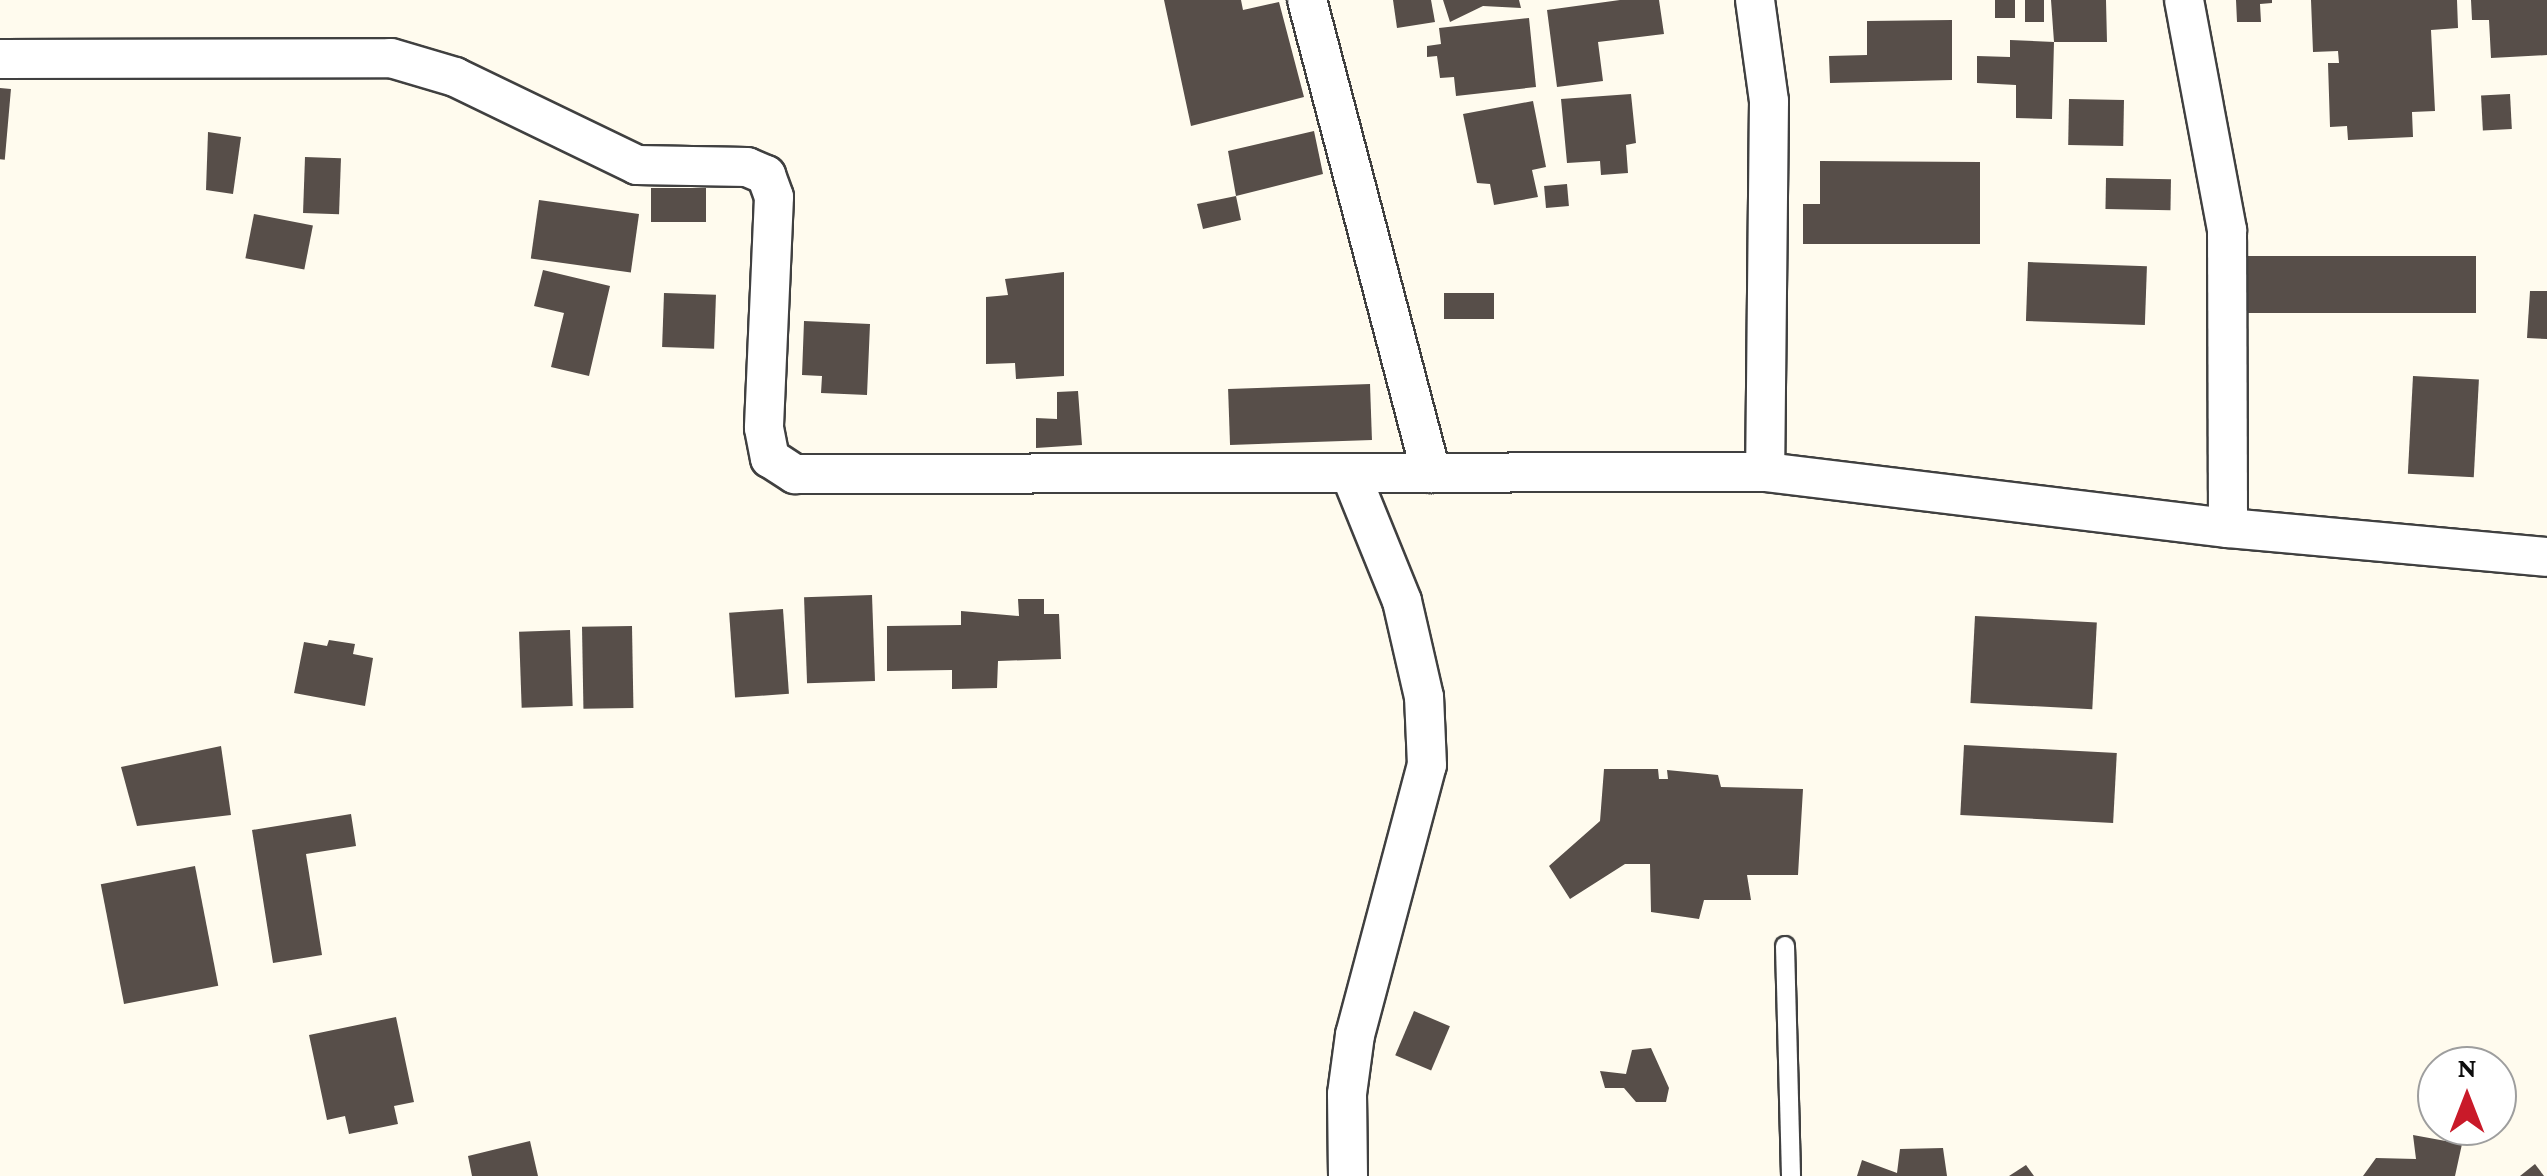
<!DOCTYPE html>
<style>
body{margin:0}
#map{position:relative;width:2547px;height:1176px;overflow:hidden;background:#fffbee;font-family:"Crimson Pro",serif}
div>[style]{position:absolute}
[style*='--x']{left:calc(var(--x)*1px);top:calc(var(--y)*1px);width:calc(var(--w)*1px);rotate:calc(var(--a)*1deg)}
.building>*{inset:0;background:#574e49;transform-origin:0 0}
.roads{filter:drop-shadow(2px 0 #404040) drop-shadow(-2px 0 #404040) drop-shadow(0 2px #404040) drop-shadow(0 -2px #404040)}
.lane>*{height:18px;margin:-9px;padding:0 9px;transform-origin:9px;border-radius:9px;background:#fff}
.street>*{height:38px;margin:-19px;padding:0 19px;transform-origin:19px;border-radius:19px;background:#fff}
span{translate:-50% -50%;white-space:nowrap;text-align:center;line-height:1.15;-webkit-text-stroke:10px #fff;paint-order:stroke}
.north{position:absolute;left:2417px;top:1046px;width:100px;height:100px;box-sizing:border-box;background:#fff;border:2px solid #9e9e9e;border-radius:50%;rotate:0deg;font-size:28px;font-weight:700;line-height:40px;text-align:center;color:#0d0d0d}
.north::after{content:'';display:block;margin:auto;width:35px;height:45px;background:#c91a29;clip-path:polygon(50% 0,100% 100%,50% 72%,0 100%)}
</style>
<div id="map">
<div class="building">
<i style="clip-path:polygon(1164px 0,1241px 0,1243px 10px,1279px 2px,1304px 97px,1191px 126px)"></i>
<i style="clip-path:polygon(1393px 0,1431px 0,1435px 22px,1397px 28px)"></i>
<i style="clip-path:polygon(1443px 0,1519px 0,1521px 8px,1483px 6px,1450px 22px)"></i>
<i style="clip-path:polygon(1620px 0,1659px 0,1664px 34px,1598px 42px,1603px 81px,1557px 87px,1547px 10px)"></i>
<i style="left:1995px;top:0;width:20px;height:18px"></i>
<i style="left:2025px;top:0;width:19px;height:22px"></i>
<i style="clip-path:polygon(2051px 0,2106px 0,2107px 42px,2054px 42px,2052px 119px,2016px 118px,2016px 85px,1977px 83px,1977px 56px,2010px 57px,2010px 40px,2054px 42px)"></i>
<i style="clip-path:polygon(2236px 0,2272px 0,2272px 3px,2260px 4px,2261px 22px,2237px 22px)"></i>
<i style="clip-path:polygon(2311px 0,2457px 0,2458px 28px,2431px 30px,2435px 111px,2412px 112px,2413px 137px,2348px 140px,2347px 126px,2330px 127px,2328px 63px,2339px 63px,2338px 51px,2313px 52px)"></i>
<i style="clip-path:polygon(2471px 0,2547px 0,2547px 55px,2491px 58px,2489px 20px,2472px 20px)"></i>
<i style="clip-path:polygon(1529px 18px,1536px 87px,1456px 96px,1454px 77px,1440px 78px,1437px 56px,1427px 57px,1427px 46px,1441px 44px,1439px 28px)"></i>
<i style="clip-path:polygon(1952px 20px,1952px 80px,1830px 83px,1829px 56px,1867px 55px,1867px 21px)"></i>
<i style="left:0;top:88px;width:11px;height:71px;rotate:5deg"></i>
<i style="clip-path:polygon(1631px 94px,1636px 143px,1626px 145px,1628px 173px,1601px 175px,1600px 161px,1567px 163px,1561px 99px)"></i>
<i style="left:2510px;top:94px;width:35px;height:29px;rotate:87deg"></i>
<i style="left:2069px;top:99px;width:55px;height:46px;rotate:1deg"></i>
<i style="clip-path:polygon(1533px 101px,1546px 167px,1532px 170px,1538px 197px,1494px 205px,1490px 184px,1477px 183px,1463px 114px)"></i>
<i style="clip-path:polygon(1314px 131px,1323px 174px,1236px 196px,1241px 220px,1203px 229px,1197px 204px,1236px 196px,1228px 151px)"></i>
<i style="clip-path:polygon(208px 132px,241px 137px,233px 194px,206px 190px)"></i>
<i style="left:305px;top:157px;width:36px;height:56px;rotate:2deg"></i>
<i style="clip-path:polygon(1820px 161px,1980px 162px,1980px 244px,1803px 244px,1803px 204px,1820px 204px)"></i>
<i style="left:2106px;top:178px;width:65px;height:31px;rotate:1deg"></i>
<i style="left:1567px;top:184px;width:22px;height:23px;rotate:85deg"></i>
<i style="left:651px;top:188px;width:55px;height:34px"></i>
<i style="left:539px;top:200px;width:101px;height:59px;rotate:8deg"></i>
<i style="left:254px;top:214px;width:60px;height:45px;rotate:11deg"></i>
<i style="left:2476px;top:256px;width:57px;height:232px;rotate:90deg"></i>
<i style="left:2028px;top:262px;width:119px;height:59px;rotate:2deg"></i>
<i style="clip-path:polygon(543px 270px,610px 286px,589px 376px,551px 367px,564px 313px,534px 306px)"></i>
<i style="clip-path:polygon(1064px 272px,1064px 376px,1016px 379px,1015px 363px,986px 364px,986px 297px,1008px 295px,1005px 279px)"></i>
<i style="clip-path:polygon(2530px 291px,2547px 291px,2547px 339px,2527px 338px)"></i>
<i style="left:664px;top:293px;width:52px;height:54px;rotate:2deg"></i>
<i style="left:1444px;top:293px;width:50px;height:26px"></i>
<i style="clip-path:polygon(804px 321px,870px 324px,867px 395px,821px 393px,822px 376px,802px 375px)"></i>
<i style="left:2413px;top:376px;width:66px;height:98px;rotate:3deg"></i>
<i style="left:1370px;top:384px;width:56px;height:142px;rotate:88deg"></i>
<i style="clip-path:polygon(1078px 391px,1082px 445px,1036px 448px,1036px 418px,1057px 419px,1057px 392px)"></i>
<i style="left:872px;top:595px;width:86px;height:68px;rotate:88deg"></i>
<i style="clip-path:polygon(1018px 599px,1044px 599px,1044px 614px,1059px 614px,1061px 659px,998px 661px,997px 688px,952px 689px,952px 670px,887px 671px,887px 626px,961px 625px,961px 611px,1019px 616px)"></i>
<i style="left:783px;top:609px;width:85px;height:54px;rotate:86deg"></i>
<i style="left:1975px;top:616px;width:122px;height:87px;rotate:3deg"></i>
<i style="left:632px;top:626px;width:82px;height:50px;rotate:89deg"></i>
<i style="left:570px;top:630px;width:76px;height:51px;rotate:88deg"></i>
<i style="clip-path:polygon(329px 640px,355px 644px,353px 654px,373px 658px,365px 706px,294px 693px,304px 642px,327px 646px)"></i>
<i style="left:1964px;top:745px;width:153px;height:70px;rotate:3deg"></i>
<i style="clip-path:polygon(221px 746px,231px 815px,137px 826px,121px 767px)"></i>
<i style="clip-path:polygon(1604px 769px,1658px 769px,1659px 779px,1668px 779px,1667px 770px,1718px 775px,1721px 787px,1803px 789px,1798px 875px,1747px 875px,1751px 900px,1704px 900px,1699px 919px,1651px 912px,1650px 864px,1625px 864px,1570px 899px,1549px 866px,1600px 821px)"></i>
<i style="clip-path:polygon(351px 814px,356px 846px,306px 854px,322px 955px,273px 963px,252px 830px)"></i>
<i style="left:195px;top:866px;width:122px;height:96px;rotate:79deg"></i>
<i style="left:1414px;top:1011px;width:39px;height:48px;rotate:23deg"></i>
<i style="clip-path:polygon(396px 1017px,414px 1102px,394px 1106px,398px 1124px,349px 1134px,345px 1116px,327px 1120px,309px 1035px)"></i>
<i style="clip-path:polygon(1651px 1048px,1669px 1088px,1666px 1102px,1636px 1102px,1624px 1088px,1605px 1088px,1600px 1071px,1626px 1074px,1632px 1050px)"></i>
<i style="clip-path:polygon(2413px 1135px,2462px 1144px,2455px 1176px,2363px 1176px,2376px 1158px,2416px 1159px)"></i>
<i style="clip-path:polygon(530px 1141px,538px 1176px,472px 1176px,468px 1156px)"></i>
<i style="clip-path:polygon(1943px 1148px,1947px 1176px,1857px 1176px,1862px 1160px,1897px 1173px,1900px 1149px)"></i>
<i style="clip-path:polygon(2535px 1164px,2544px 1176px,2520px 1176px)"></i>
<i style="clip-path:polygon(2026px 1165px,2034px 1176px,2009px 1176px)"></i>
</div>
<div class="roads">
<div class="lane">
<i style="--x:1785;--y:946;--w:230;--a:88.5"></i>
</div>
<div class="street">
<i style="--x:1307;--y:0;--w:489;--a:75.3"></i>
<i style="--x:1755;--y:0;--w:102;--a:82.1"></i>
<i style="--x:1769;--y:101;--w:371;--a:90.6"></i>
<i style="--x:2184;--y:0;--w:234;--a:79.4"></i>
<i style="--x:2227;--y:230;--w:298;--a:89.8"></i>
<i style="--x:0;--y:59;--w:391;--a:-0.1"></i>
<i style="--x:391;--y:58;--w:67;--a:16.5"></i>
<i style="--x:455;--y:77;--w:202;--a:25.8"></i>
<i style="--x:637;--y:165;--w:110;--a:1"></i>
<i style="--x:747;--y:167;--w:21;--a:23"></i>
<i style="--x:766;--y:175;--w:23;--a:70"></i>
<i style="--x:774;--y:197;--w:231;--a:92.5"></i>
<i style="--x:764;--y:428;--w:31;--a:79"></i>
<i style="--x:770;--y:458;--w:30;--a:33"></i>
<i style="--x:795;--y:474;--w:970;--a:-0.12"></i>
<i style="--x:1765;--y:472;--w:466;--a:6.9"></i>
<i style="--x:2228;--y:528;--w:320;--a:5.2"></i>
<i style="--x:1348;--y:1176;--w:82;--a:-90.7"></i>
<i style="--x:1347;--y:1094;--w:60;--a:-82.3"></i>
<i style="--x:1355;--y:1035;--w:279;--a:-75.1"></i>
<i style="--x:1427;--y:765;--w:68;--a:-92.5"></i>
<i style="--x:1424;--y:697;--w:98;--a:-102.9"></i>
<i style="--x:1402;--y:601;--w:138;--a:-112.1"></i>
</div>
</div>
<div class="north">N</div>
</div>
